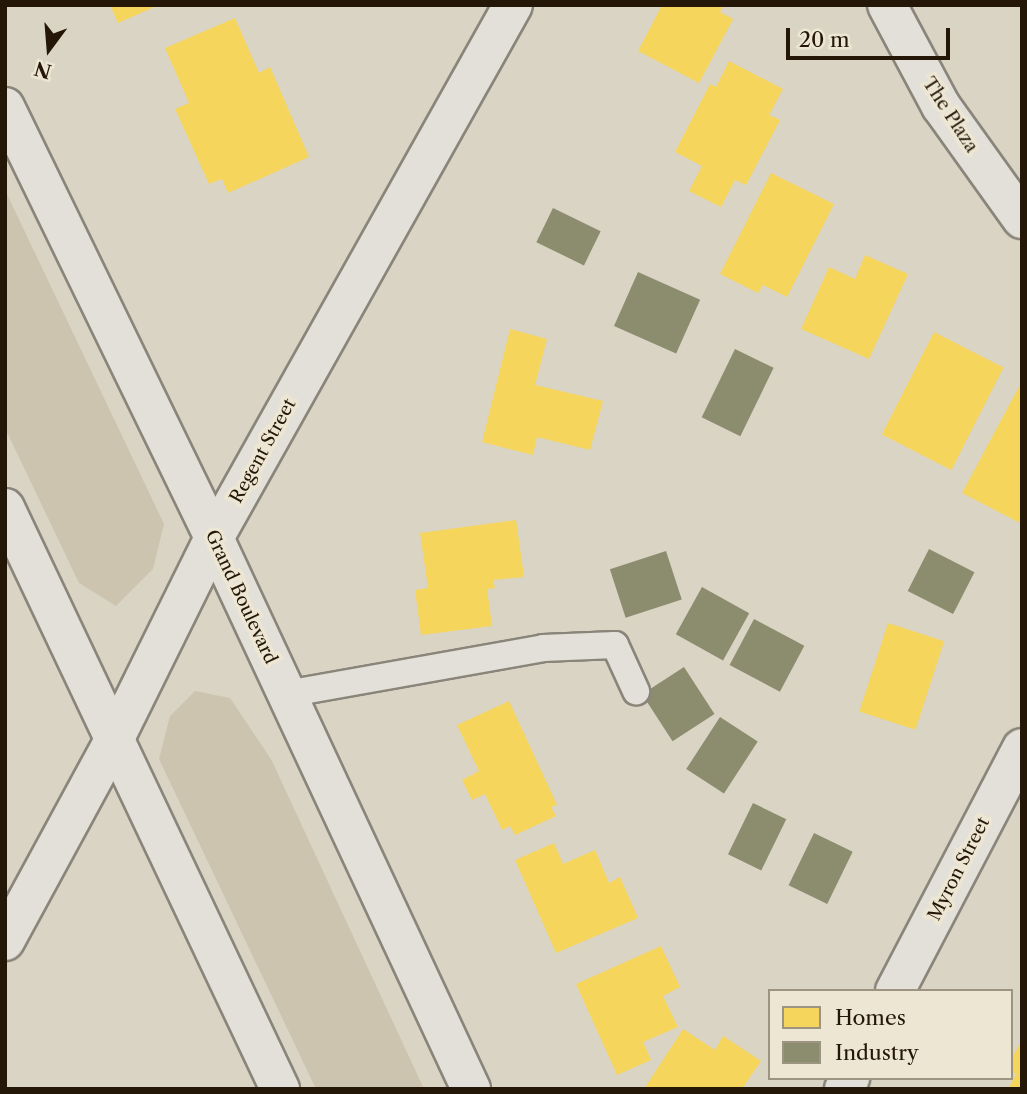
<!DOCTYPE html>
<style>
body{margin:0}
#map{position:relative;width:1027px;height:1094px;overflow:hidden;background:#d9d4c4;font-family:"Libre Caslon Text",serif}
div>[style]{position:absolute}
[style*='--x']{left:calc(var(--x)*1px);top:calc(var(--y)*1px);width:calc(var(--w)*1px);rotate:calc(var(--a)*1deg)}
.green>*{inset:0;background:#ccc4af}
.homes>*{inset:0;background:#f6d55c;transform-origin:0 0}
.industry>*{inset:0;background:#8c8c6e;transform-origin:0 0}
.roads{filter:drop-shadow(2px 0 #8a857a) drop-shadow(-2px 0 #8a857a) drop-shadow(0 2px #8a857a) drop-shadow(0 -2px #8a857a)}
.service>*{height:26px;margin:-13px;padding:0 13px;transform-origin:13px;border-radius:13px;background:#e2e0d8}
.minor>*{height:38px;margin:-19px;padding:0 19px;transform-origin:19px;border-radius:19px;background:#e2e0d8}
.tertiary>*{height:38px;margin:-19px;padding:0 19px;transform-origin:19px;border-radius:19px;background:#e2e0d8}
span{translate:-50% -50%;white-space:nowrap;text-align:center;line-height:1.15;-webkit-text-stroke:7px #ece6d3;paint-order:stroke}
.street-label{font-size:18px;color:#251707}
.frame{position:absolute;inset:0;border:7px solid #251707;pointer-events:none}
.legend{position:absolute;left:768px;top:989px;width:245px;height:91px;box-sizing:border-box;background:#ece6d3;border:2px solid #9c9381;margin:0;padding:9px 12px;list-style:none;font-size:21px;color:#251707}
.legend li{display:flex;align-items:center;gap:14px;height:35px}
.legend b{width:35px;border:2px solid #9c9381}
.north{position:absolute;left:14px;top:14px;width:70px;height:70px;-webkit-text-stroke:5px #ece6d3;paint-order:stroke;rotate:196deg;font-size:19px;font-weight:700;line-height:28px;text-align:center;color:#251707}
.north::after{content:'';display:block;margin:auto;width:24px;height:32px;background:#251707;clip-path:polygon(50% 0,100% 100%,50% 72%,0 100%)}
.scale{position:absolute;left:786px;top:28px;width:164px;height:32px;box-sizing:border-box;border:4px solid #251707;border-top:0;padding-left:9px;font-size:21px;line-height:24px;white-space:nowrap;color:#251707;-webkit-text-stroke:5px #ece6d3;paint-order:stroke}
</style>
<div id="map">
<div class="green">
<i style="clip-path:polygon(5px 190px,164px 524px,153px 569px,116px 606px,79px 583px,5px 428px)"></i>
<i style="clip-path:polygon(195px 691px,230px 698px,271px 759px,424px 1089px,316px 1089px,159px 759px,170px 716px)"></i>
</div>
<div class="homes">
<i style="clip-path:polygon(110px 5px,159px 5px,118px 23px)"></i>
<i style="clip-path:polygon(662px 5px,724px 5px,720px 12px,733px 19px,699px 83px,638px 51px)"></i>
<i style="clip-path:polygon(235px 18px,259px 73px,270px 67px,309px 157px,228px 193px,222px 179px,209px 184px,175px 109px,189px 103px,165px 48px)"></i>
<i style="clip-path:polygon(729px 61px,783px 89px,769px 115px,780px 120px,746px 185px,735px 180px,721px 207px,689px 191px,702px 166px,675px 152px,710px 84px,716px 87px)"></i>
<i style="clip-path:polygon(771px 173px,834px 204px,787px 297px,763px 285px,758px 293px,720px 274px)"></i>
<i style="clip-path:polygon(865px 255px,908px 274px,869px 359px,801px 329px,829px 267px,855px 279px)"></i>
<i style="clip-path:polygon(510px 329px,547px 339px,535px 385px,603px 401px,590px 450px,537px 437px,533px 455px,482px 442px)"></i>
<i style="left:934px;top:332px;width:78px;height:115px;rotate:27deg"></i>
<i style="clip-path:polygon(1022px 381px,1022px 520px,1020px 523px,962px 493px)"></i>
<i style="clip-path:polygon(516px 520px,524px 577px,493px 580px,495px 588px,487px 589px,492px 626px,421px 635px,415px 590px,428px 588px,420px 533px)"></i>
<i style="left:888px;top:623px;width:59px;height:93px;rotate:18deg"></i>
<i style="clip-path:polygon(509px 701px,557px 805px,551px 807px,556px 816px,515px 835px,510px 826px,502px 830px,485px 794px,472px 800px,462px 780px,479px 771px,457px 725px)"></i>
<i style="clip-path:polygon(554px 843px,563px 864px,595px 850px,609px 883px,620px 877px,638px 918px,556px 953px,515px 860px)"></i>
<i style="clip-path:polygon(661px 946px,680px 987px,663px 996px,678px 1027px,643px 1042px,651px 1060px,617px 1075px,576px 984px)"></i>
<i style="clip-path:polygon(683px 1029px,715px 1050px,723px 1036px,761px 1061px,742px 1089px,644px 1089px)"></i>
<i style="clip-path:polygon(1022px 1040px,1022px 1089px,1008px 1089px,1016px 1074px,1011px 1071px,1011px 1059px)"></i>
</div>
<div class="industry">
<i style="left:553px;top:208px;width:53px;height:38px;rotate:26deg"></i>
<i style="left:638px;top:272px;width:68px;height:59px;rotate:24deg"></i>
<i style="left:735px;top:349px;width:43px;height:76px;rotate:26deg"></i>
<i style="left:929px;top:549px;width:51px;height:47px;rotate:27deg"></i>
<i style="left:666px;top:551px;width:51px;height:59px;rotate:72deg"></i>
<i style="left:702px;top:587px;width:54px;height:54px;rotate:29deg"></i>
<i style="left:754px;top:619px;width:57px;height:52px;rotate:28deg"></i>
<i style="left:684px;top:667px;width:56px;height:50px;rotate:57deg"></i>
<i style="left:720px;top:717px;width:45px;height:62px;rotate:33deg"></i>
<i style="left:753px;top:803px;width:37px;height:57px;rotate:26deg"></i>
<i style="left:814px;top:833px;width:43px;height:58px;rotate:26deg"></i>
</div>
<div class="roads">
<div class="service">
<i style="--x:286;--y:694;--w:261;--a:-10.1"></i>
<i style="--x:543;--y:648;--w:72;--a:-2.4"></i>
<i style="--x:615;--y:645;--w:51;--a:65.5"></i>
</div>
<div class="minor">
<i style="--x:887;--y:5;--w:115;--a:61.9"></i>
<i style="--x:941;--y:106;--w:139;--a:54.4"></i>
<i style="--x:5;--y:941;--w:231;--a:-61.5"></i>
<i style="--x:115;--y:738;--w:223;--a:-63.7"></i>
<i style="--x:214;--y:538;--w:611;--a:-60.71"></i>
<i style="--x:895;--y:991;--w:274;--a:-62.4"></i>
<i style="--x:844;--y:1089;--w:13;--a:-61"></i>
</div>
<div class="tertiary">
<i style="--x:5;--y:107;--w:479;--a:64.1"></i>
<i style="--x:214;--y:538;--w:608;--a:64.99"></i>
<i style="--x:5;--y:508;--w:643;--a:64.67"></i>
</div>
</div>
<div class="street-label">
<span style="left:950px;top:115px;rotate:57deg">The Plaza</span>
<span style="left:263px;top:451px;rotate:-61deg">Regent Street</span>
<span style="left:241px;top:597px;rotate:65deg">Grand Boulevard</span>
<span style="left:959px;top:869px;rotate:-63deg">Myron Street</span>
</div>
<div class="frame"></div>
<ul class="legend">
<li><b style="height:19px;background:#f6d55c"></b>Homes</li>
<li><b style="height:19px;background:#8c8c6e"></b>Industry</li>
</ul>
<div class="north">N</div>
<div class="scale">20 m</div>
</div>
